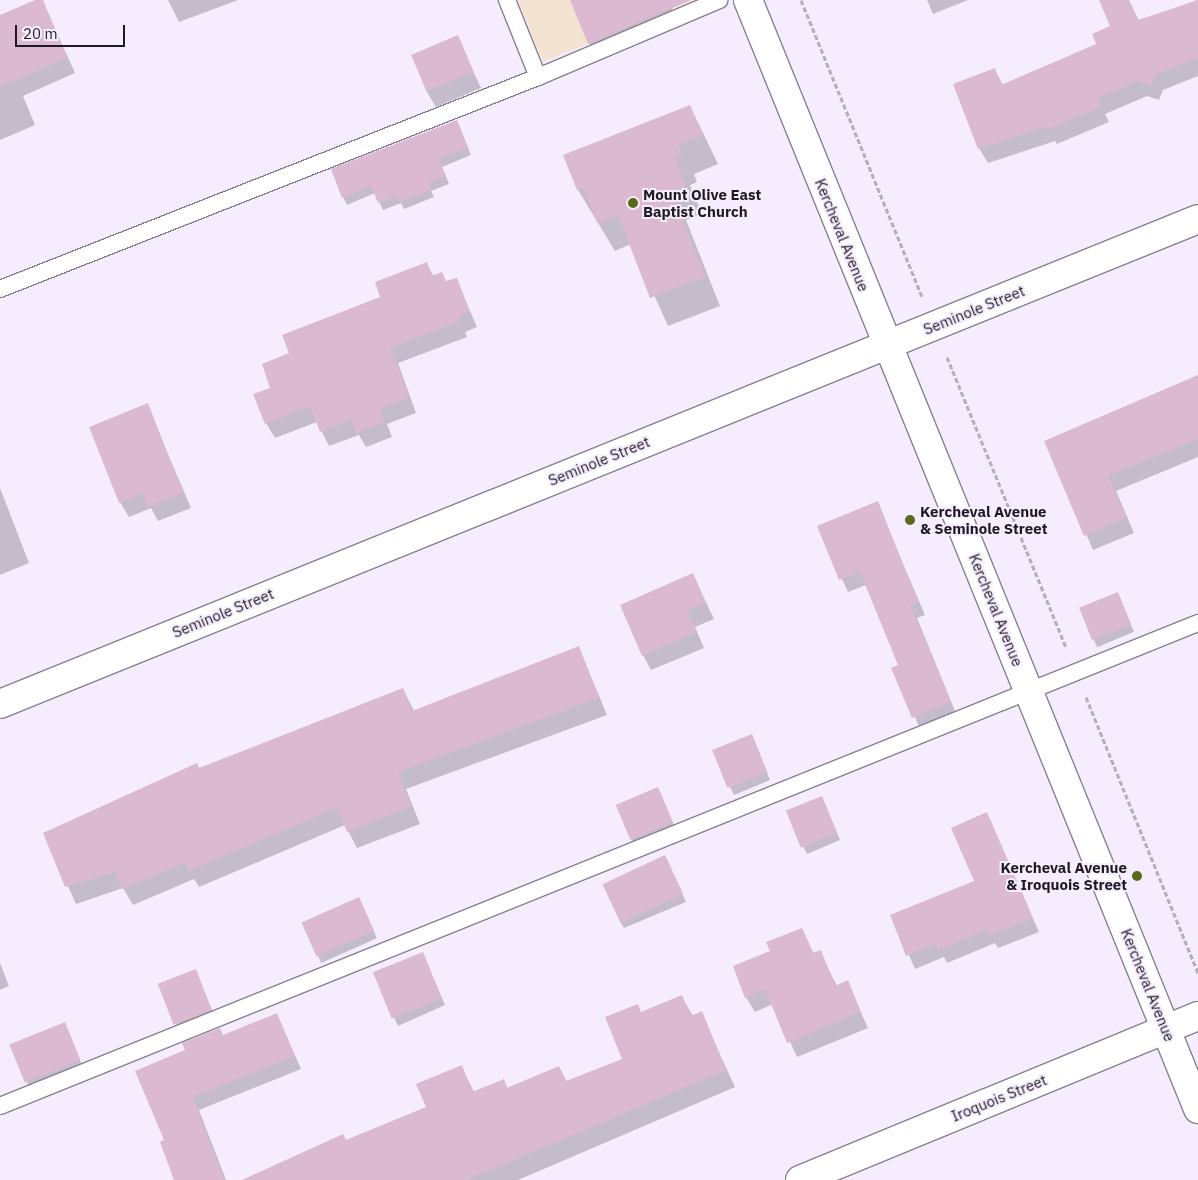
<!DOCTYPE html>
<style>
body{margin:0}
#map{position:relative;width:1198px;height:1180px;overflow:hidden;background:#f5ecfd;font-family:"IBM Plex Sans",sans-serif}
div>[style]{position:absolute}
[style*='--x']{left:calc(var(--x)*1px);top:calc(var(--y)*1px);width:calc(var(--w)*1px);rotate:calc(var(--a)*1deg)}
.commercial>*{inset:0;background:#f2e4d1}
.shadow>*{inset:0;background:#0003;transform-origin:0 0}
.building>*{inset:0;background:#dbbad1;transform-origin:0 0}
.path>*{height:3px;margin-top:-1.5px;transform-origin:0;background:repeating-linear-gradient(90deg,#b4adbb 0 5px,transparent 0 7.5px)}
.roads{filter:drop-shadow(1px 0 #897f91) drop-shadow(-1px 0 #897f91) drop-shadow(0 1px #897f91) drop-shadow(0 -1px #897f91)}
.service>*{height:16px;margin:-8px;padding:0 8px;transform-origin:8px;border-radius:8px;background:#fff}
.minor>*{height:28px;margin:-14px;padding:0 14px;transform-origin:14px;border-radius:14px;background:#fff}
.tertiary>*{height:28px;margin:-14px;padding:0 14px;transform-origin:14px;border-radius:14px;background:#fff}
.dots>*{width:14px;height:14px;translate:-50% -50%;box-sizing:border-box;border:2px solid #f5ecfd;border-radius:50%}
span{translate:-50% -50%;white-space:nowrap;text-align:center;line-height:1.15;-webkit-text-stroke:4px #f5ecfd;paint-order:stroke}
.poi-label{font-size:15px;color:#1e1a21;font-weight:700}
.left{translate:0 -50%;text-align:left}
.right{translate:-100% -50%;text-align:right}
.street-label{font-size:15px;color:#1e1a21}
.scale{position:absolute;left:15px;top:25px;width:110px;height:22px;box-sizing:border-box;border:2px solid #1e1a21;border-top:0;padding-left:6px;font-size:15px;line-height:18px;white-space:nowrap;color:#1e1a21;-webkit-text-stroke:4px #f5ecfd;paint-order:stroke}
</style>
<div id="map">
<div class="commercial">
<i style="clip-path:polygon(518px 0,692px 0,692px 1px,543px 62px)"></i>
</div>
<div class="shadow">
<i style="clip-path:polygon(42px 0,75px 73px,23px 96px,35px 125px,0 140px,0 17px)"></i>
<i style="clip-path:polygon(168px 0,238px 0,179px 22px)"></i>
<i style="clip-path:polygon(585px 0,669px 0,678px 24px,598px 58px,589px 43px)"></i>
<i style="clip-path:polygon(927px 0,968px 0,933px 14px)"></i>
<i style="clip-path:polygon(1115px 0,1129px 0,1139px 21px,1198px 0,1198px 76px,1163px 90px,1159px 100px,1147px 96px,1105px 114px,1109px 122px,1057px 144px,1055px 141px,988px 163px,979px 148px,994px 69px,1003px 85px,1098px 44px,1111px 27px)"></i>
<i style="clip-path:polygon(457px 37px,481px 88px,436px 107px,427px 92px)"></i>
<i style="clip-path:polygon(690px 106px,718px 164px,694px 174px,697px 182px,690px 185px,702px 214px,686px 220px,720px 306px,668px 326px,631px 244px,615px 251px,578px 190px,564px 156px)"></i>
<i style="clip-path:polygon(457px 121px,471px 155px,442px 167px,449px 184px,431px 191px,434px 197px,404px 209px,401px 203px,383px 210px,375px 193px,347px 205px,343px 197px)"></i>
<i style="clip-path:polygon(426px 263px,434px 277px,447px 283px,456px 279px,477px 327px,465px 332px,467px 337px,398px 363px,416px 413px,387px 424px,392px 437px,366px 447px,359px 435px,329px 446px,317px 422px,275px 438px,266px 423px,272px 389px,290px 354px,382px 298px)"></i>
<i style="clip-path:polygon(1198px 376px,1198px 457px,1116px 491px,1134px 533px,1093px 550px,1046px 442px)"></i>
<i style="clip-path:polygon(147px 405px,191px 508px,158px 521px,151px 508px,129px 517px,120px 502px)"></i>
<i style="clip-path:polygon(0 488px,29px 563px,0 575px)"></i>
<i style="clip-path:polygon(877px 503px,925px 615px,917px 618px,957px 716px,921px 731px,893px 668px,899px 666px,866px 585px,848px 592px,818px 527px)"></i>
<i style="clip-path:polygon(693px 575px,714px 619px,695px 627px,704px 648px,651px 670px,643px 655px)"></i>
<i style="left:1118px;top:594px;width:41px;height:40px;rotate:67deg"></i>
<i style="clip-path:polygon(579px 648px,607px 715px,406px 789px,420px 824px,357px 848px,345px 825px,199px 887px,194px 879px,133px 905px,123px 888px,76px 904px,44px 834px,197px 764px,200px 769px,403px 689px,414px 711px)"></i>
<i style="clip-path:polygon(755px 743px,770px 780px,734px 795px,730px 787px)"></i>
<i style="clip-path:polygon(658px 789px,676px 830px,636px 846px,631px 839px)"></i>
<i style="clip-path:polygon(825px 804px,840px 840px,807px 854px,803px 846px)"></i>
<i style="clip-path:polygon(986px 814px,1039px 932px,998px 948px,995px 943px,947px 963px,944px 957px,915px 969px,891px 915px,975px 882px)"></i>
<i style="clip-path:polygon(665px 856px,686px 902px,624px 928px,620px 921px)"></i>
<i style="left:359px;top:898px;width:44px;height:61px;rotate:66deg"></i>
<i style="clip-path:polygon(802px 929px,814px 954px,820px 952px,837px 986px,847px 982px,868px 1028px,797px 1057px,773px 1004px,755px 1012px,746px 997px,771px 951px)"></i>
<i style="clip-path:polygon(426px 961px,445px 1005px,398px 1026px,374px 974px)"></i>
<i style="clip-path:polygon(0 963px,9px 986px,0 990px)"></i>
<i style="clip-path:polygon(195px 970px,215px 1017px,180px 1031px,176px 1024px)"></i>
<i style="clip-path:polygon(681px 996px,693px 1016px,701px 1013px,735px 1087px,518px 1180px,295px 1180px,346px 1142px,428px 1108px,461px 1066px,474px 1092px,503px 1080px,508px 1089px,559px 1068px,567px 1082px,624px 1059px,641px 1013px)"></i>
<i style="clip-path:polygon(277px 1015px,301px 1069px,199px 1110px,226px 1180px,176px 1180px,166px 1141px,187px 1051px)"></i>
<i style="clip-path:polygon(68px 1031px,83px 1068px,30px 1089px,11px 1045px)"></i>
</div>
<div class="building">
<i style="clip-path:polygon(35px 0,43px 0,67px 58px,0 87px,0 15px)"></i>
<i style="clip-path:polygon(570px 0,691px 0,588px 44px)"></i>
<i style="clip-path:polygon(1099px 0,1129px 0,1138px 20px,1198px 0,1198px 58px,1155px 75px,1151px 86px,1138px 81px,1098px 98px,1101px 107px,1047px 130px,1046px 126px,978px 149px,953px 84px,995px 68px,1001px 85px,1096px 44px,1092px 34px,1110px 26px)"></i>
<i style="left:458px;top:35px;width:40px;height:51px;rotate:67deg"></i>
<i style="clip-path:polygon(690px 105px,703px 135px,678px 145px,682px 153px,675px 156px,686px 186px,671px 192px,705px 277px,650px 298px,618px 215px,597px 223px,584px 188px,577px 190px,563px 155px)"></i>
<i style="clip-path:polygon(457px 120px,468px 147px,439px 159px,446px 176px,428px 183px,431px 190px,399px 202px,396px 196px,378px 203px,371px 186px,342px 198px,331px 169px)"></i>
<i style="clip-path:polygon(427px 262px,432px 276px,442px 272px,446px 281px,457px 278px,470px 312px,458px 316px,460px 321px,390px 348px,409px 397px,380px 409px,384px 422px,356px 433px,351px 420px,320px 432px,310px 406px,265px 424px,253px 394px,270px 388px,262px 364px,289px 353px,282px 335px,380px 297px,375px 282px)"></i>
<i style="clip-path:polygon(1198px 375px,1198px 439px,1108px 476px,1126px 518px,1084px 536px,1044px 441px)"></i>
<i style="clip-path:polygon(148px 403px,183px 493px,148px 507px,143px 493px,119px 503px,89px 427px)"></i>
<i style="clip-path:polygon(878px 501px,918px 602px,910px 605px,951px 702px,912px 718px,891px 668px,898px 665px,860px 572px,839px 580px,817px 526px)"></i>
<i style="clip-path:polygon(693px 573px,706px 603px,687px 611px,697px 632px,642px 656px,620px 605px)"></i>
<i style="left:1118px;top:592px;width:35px;height:42px;rotate:68deg"></i>
<i style="clip-path:polygon(579px 646px,599px 698px,398px 772px,411px 807px,347px 832px,337px 808px,188px 871px,185px 863px,122px 889px,115px 872px,65px 887px,43px 833px,197px 763px,199px 768px,403px 688px,412px 711px)"></i>
<i style="left:752px;top:734px;width:41px;height:43px;rotate:68deg"></i>
<i style="left:658px;top:787px;width:38px;height:46px;rotate:67deg"></i>
<i style="left:822px;top:796px;width:40px;height:39px;rotate:68deg"></i>
<i style="clip-path:polygon(987px 812px,1033px 918px,989px 936px,987px 930px,938px 950px,936px 944px,906px 956px,890px 915px,974px 881px,951px 828px)"></i>
<i style="left:665px;top:855px;width:43px;height:69px;rotate:65deg"></i>
<i style="left:359px;top:897px;width:37px;height:63px;rotate:66deg"></i>
<i style="clip-path:polygon(802px 928px,813px 953px,821px 950px,835px 986px,848px 980px,861px 1012px,787px 1043px,765px 989px,745px 998px,733px 966px,770px 951px,766px 942px)"></i>
<i style="left:423px;top:952px;width:50px;height:54px;rotate:68deg"></i>
<i style="left:196px;top:969px;width:44px;height:41px;rotate:69deg"></i>
<i style="clip-path:polygon(682px 995px,691px 1016px,702px 1011px,726px 1070px,586px 1130px,466px 1180px,242px 1180px,343px 1134px,346px 1140px,426px 1107px,416px 1084px,462px 1065px,472px 1092px,504px 1079px,507px 1088px,559px 1066px,566px 1081px,622px 1059px,605px 1017px,638px 1004px,641px 1012px)"></i>
<i style="clip-path:polygon(277px 1013px,295px 1056px,193px 1097px,224px 1180px,174px 1180px,160px 1142px,164px 1140px,135px 1071px,185px 1050px,182px 1043px,220px 1028px,223px 1035px)"></i>
<i style="left:65px;top:1022px;width:41px;height:60px;rotate:68deg"></i>
</div>
<div class="path">
<i style="--x:801;--y:0;--w:320;--a:67.8"></i>
<i style="--x:947;--y:357;--w:313;--a:67.7"></i>
<i style="--x:1086;--y:697;--w:298;--a:67.9"></i>
</div>
<div class="roads">
<div class="service">
<i style="--x:507;--y:0;--w:83;--a:68.1"></i>
<i style="--x:0;--y:289;--w:578;--a:-21.51"></i>
<i style="--x:538;--y:77;--w:197;--a:-23"></i>
<i style="--x:0;--y:1106;--w:1292;--a:-21.96"></i>
</div>
<div class="minor">
<i style="--x:0;--y:704;--w:1292;--a:-22.04"></i>
<i style="--x:800;--y:1180;--w:430;--a:-22.4"></i>
</div>
<div class="tertiary">
<i style="--x:748;--y:0;--w:1197;--a:67.91"></i>
</div>
</div>
<div class="dots">
<i style="left:633px;top:203px;background:#566a17"></i>
<i style="left:910px;top:520px;background:#566a17"></i>
<i style="left:1137px;top:876px;background:#566a17"></i>
</div>
<div class="poi-label">
<span class="left" style="left:643px;top:203px">Mount Olive East<br>Baptist Church</span>
<span class="left" style="left:920px;top:520px">Kercheval Avenue<br>&amp; Seminole Street</span>
<span class="right" style="left:1127px;top:876px">Kercheval Avenue<br>&amp; Iroquois Street</span>
</div>
<div class="street-label">
<span style="left:842px;top:235px;rotate:68deg">Kercheval Avenue</span>
<span style="left:974px;top:310px;rotate:-22deg">Seminole Street</span>
<span style="left:599px;top:461px;rotate:-22deg">Seminole Street</span>
<span style="left:996px;top:610px;rotate:68deg">Kercheval Avenue</span>
<span style="left:223px;top:613px;rotate:-22deg">Seminole Street</span>
<span style="left:1148px;top:985px;rotate:68deg">Kercheval Avenue</span>
<span style="left:999px;top:1098px;rotate:-22deg">Iroquois Street</span>
</div>
<div class="scale">20 m</div>
</div>
